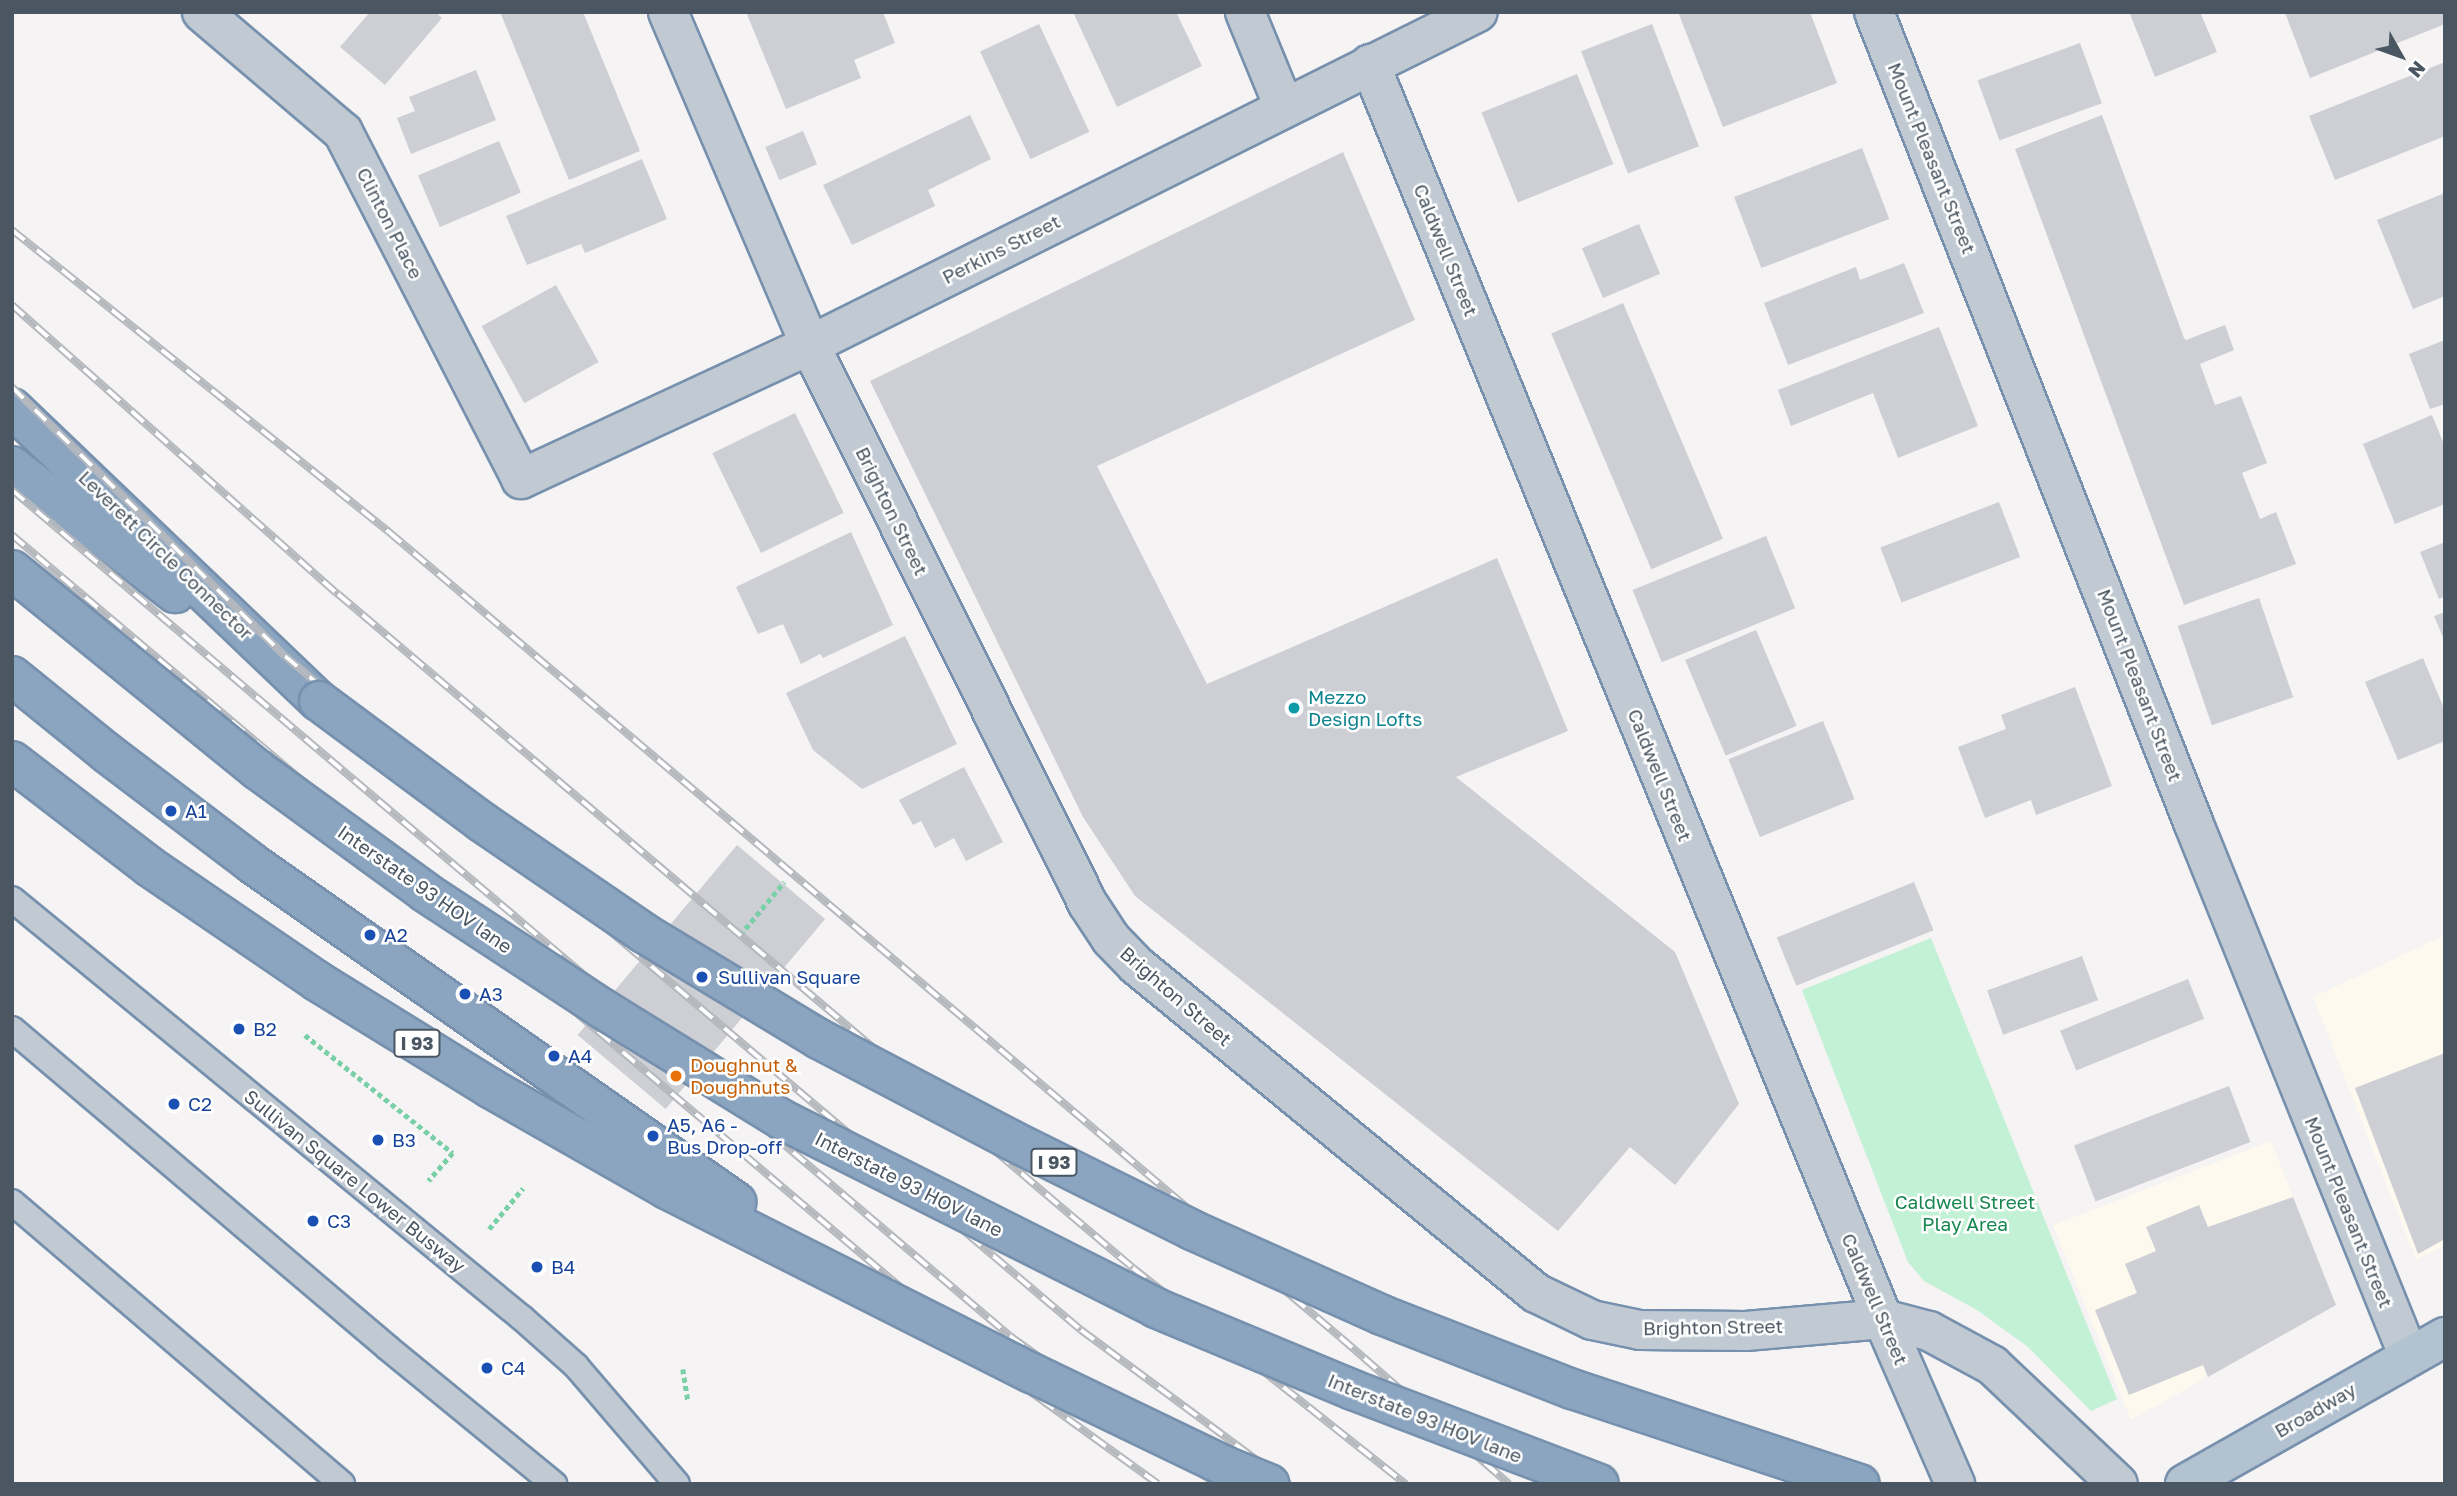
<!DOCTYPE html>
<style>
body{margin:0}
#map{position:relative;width:2457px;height:1496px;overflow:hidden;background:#f5f3f3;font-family:"Golos Text",sans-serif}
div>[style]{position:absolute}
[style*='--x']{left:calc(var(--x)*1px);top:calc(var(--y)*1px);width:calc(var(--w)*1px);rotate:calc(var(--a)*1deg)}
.commercial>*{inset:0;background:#fdf9ef}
.green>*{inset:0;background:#c3f1d5}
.building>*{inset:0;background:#cdcfd5;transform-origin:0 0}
.path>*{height:4.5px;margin-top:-2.25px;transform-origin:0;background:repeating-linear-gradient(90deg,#7ad0a6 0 5px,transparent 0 8.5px)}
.roads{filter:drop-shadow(2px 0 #7690ad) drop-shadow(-2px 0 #7690ad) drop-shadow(0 2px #7690ad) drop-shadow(0 -2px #7690ad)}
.service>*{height:24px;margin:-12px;padding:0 12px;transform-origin:12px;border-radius:12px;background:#c1cad2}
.minor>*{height:38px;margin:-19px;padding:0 19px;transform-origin:19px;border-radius:19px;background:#c1cad2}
.primary>*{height:38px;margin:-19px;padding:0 19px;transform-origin:19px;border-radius:19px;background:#b3c2d1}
.motorway>*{height:38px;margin:-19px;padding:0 19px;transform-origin:19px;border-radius:19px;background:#8ba5c1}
.rail>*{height:8px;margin-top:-4px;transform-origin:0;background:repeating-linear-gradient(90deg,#fff 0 16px,#b5b8bd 0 32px);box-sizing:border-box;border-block:2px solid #b5b8bd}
.bridges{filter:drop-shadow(2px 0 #7690ad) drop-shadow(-2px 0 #7690ad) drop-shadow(0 2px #7690ad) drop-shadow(0 -2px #7690ad)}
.motorway-bridge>*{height:38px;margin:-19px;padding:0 19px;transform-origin:19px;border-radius:19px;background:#8ba5c1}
.dots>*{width:19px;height:19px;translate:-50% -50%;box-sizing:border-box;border:4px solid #fff;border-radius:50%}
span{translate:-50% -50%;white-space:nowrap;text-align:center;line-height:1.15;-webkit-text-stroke:5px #fff;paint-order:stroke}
.shield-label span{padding:2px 5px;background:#fff;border:2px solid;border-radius:5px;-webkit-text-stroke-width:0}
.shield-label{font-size:18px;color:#4a5661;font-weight:700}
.street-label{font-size:19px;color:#4a5661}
.culture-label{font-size:19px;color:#0d838f}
.left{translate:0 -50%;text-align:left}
.transit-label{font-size:19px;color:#164399}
.food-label{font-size:19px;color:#c56008}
.park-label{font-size:19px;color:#17864f}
.frame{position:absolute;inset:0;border:14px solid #4a5661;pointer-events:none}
.north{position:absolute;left:2366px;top:21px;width:70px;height:70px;-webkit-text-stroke:5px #fff;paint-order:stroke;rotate:130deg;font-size:19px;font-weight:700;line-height:28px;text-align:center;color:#4a5661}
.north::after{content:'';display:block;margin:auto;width:24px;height:32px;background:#4a5661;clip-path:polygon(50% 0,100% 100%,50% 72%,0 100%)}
</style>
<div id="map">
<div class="commercial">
<i style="clip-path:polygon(2445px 935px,2445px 1245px,2416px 1260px,2313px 997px)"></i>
<i style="clip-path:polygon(2271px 1141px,2336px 1305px,2131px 1420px,2053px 1225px)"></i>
</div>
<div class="green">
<i style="clip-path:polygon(1931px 938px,2117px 1399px,2091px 1411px,2028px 1347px,1977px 1310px,1924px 1281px,1908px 1262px,1802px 990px)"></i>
</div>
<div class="building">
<i style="clip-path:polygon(370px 12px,435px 12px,442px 18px,385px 85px,340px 47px)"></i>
<i style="clip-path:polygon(500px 12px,583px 12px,640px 151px,569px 180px)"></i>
<i style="clip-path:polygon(746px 12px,883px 12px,895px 43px,854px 60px,861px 78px,786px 109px)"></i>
<i style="clip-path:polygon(1073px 12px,1176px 12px,1202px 66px,1117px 107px)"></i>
<i style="clip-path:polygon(1678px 12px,1810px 12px,1837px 83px,1723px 127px)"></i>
<i style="clip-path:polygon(2135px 12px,2200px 12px,2217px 52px,2155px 77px,2130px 14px)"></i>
<i style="clip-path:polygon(2445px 12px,2445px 24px,2310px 78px,2285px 13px)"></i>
<i style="left:1039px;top:24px;width:119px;height:65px;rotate:65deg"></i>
<i style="left:1652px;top:24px;width:131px;height:76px;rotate:69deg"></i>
<i style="left:2080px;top:43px;width:64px;height:109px;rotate:70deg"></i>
<i style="clip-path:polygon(2445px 62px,2445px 136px,2335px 180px,2309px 116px)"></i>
<i style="clip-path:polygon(476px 70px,496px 120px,411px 154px,397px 118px,415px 111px,409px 97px)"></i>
<i style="left:1577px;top:74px;width:97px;height:103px;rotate:68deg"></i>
<i style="clip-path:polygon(970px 115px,991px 159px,928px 190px,935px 206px,852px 245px,823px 185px)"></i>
<i style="clip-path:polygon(2102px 115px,2184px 338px,2186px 340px,2225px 325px,2234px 350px,2200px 364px,2215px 405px,2241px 396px,2267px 463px,2242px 473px,2260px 519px,2276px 512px,2296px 564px,2184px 605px,2015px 149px)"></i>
<i style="left:803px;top:131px;width:36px;height:41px;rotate:67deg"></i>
<i style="left:499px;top:141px;width:56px;height:88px;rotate:67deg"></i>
<i style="left:1862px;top:148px;width:76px;height:137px;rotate:69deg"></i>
<i style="clip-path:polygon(1343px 152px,1415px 320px,1097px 466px,1207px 684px,1497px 558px,1568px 731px,1456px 777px,1675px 952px,1739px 1104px,1675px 1185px,1630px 1147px,1558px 1231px,1135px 896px,1083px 817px,870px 381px)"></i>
<i style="clip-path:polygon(642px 159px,667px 219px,585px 253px,581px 244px,527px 265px,506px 216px)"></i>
<i style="clip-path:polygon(2445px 193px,2445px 296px,2413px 309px,2377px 220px)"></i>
<i style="left:1639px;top:224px;width:54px;height:62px;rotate:67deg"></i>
<i style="clip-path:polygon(1904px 263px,1924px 313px,1788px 365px,1764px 303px,1856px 267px,1860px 280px)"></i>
<i style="left:556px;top:285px;width:88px;height:85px;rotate:61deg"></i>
<i style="left:1623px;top:303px;width:256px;height:78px;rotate:67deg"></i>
<i style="clip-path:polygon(1939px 327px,1978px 426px,1898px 458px,1873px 393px,1791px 426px,1778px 390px)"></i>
<i style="clip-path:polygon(2445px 340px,2445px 404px,2430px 409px,2409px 354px)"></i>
<i style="left:795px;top:413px;width:111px;height:92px;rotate:64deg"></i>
<i style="clip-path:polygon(2432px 415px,2445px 447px,2445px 504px,2395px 524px,2363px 444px)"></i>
<i style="left:1999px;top:502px;width:59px;height:127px;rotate:69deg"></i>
<i style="clip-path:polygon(851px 532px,893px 625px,823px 658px,820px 654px,801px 664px,783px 624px,758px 634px,736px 587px)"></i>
<i style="left:1766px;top:536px;width:78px;height:144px;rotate:68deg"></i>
<i style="clip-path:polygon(2445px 542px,2445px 596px,2439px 599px,2420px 552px)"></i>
<i style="left:2259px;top:598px;width:105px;height:86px;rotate:71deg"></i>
<i style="clip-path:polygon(2445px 612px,2445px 642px,2434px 616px)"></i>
<i style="left:1756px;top:630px;width:104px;height:77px;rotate:67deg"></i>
<i style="clip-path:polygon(905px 636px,957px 744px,862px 789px,813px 750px,786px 693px)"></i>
<i style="clip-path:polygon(2423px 658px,2445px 711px,2445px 741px,2398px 760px,2365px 682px)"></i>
<i style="clip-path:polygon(2075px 687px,2112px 786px,2036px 815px,2031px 800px,1985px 818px,1958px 747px,2006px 729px,2001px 715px)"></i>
<i style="left:1823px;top:721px;width:84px;height:102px;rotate:68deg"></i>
<i style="clip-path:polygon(964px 767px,1003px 842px,966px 861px,954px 838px,935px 848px,921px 821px,913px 825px,899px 800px)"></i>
<i style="left:737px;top:845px;width:115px;height:248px;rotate:40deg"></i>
<i style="left:1914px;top:882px;width:52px;height:148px;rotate:68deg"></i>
<i style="left:2082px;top:956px;width:47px;height:101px;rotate:70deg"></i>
<i style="left:2188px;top:979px;width:43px;height:138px;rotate:68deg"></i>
<i style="clip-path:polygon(2445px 1053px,2445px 1239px,2418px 1254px,2355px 1088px)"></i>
<i style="left:2229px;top:1086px;width:60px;height:166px;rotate:69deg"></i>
<i style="clip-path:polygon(2293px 1197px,2336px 1305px,2208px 1377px,2203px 1365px,2129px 1395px,2095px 1310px,2137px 1293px,2125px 1264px,2156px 1251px,2146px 1227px,2199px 1205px,2208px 1227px)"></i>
</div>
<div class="path">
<i style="--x:740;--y:935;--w:69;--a:-50.3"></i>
<i style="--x:305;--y:1035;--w:189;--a:38.6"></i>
<i style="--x:453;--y:1153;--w:37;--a:131"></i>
<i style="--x:489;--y:1229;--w:53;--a:-50.3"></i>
<i style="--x:683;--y:1369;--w:31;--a:81"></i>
</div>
<div class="roads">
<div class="service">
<i style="--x:12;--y:899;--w:660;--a:39.41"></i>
<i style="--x:522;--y:1318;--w:72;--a:41.6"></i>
<i style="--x:576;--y:1366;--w:155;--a:49.4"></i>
<i style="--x:12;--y:1029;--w:493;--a:40.3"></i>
<i style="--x:388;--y:1348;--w:215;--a:39.3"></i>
<i style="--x:12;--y:1202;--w:434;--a:40.5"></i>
</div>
<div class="minor">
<i style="--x:202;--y:12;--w:185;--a:40.4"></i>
<i style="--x:343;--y:132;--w:390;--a:62.8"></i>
<i style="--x:521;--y:479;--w:319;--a:-24.9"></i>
<i style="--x:810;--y:345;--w:746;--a:-26.5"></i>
<i style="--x:668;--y:12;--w:362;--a:66.9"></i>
<i style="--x:810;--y:345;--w:624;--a:63.56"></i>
<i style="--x:1088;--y:904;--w:42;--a:56.7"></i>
<i style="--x:1111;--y:939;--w:36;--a:46"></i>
<i style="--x:1136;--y:965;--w:517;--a:39.35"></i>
<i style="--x:1536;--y:1293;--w:62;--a:25.7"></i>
<i style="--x:1592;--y:1320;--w:49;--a:11.8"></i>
<i style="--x:1640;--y:1330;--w:106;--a:0.5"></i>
<i style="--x:1746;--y:1331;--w:138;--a:-5"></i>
<i style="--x:1883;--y:1319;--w:48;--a:14.6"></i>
<i style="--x:1929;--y:1331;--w:72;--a:28.4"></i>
<i style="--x:1992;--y:1365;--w:173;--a:43.4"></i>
<i style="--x:1245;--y:12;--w:103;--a:67.7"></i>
<i style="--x:1874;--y:12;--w:871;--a:68.5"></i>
<i style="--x:2193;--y:822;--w:577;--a:68.01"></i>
<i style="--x:1370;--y:64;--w:1356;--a:67.77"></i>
<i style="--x:1883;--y:1319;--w:180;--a:66.4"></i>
</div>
<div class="primary">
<i style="--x:2185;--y:1484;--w:299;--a:-29.5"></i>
</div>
<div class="motorway">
<i style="--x:12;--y:408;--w:424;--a:43.7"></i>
<i style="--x:12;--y:466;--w:207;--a:37.9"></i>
</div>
</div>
<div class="rail">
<i style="--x:12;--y:230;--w:483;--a:38.7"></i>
<i style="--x:389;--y:532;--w:1246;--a:40.25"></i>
<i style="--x:1340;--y:1337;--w:224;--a:41"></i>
<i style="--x:12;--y:305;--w:436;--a:41.6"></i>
<i style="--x:338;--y:594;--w:1042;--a:40.29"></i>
<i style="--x:1133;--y:1268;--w:348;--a:38.4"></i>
<i style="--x:12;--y:387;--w:383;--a:44.6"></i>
<i style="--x:285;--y:656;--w:1043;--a:40.26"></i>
<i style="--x:1081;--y:1330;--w:259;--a:36.5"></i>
<i style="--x:12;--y:490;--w:1308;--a:40.29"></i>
<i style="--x:1010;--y:1336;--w:254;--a:35.7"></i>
<i style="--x:12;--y:535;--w:1280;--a:40.25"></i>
<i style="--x:989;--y:1362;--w:208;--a:35.8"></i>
</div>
<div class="bridges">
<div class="motorway-bridge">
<i style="--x:12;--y:570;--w:317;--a:39.1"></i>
<i style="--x:258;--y:770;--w:207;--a:36.1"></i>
<i style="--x:425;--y:892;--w:213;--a:33.3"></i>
<i style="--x:603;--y:1009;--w:211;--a:31.7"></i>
<i style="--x:783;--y:1120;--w:418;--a:26.7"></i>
<i style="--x:1156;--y:1308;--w:213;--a:22.6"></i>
<i style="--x:1353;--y:1390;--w:263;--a:20.9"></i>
<i style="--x:12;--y:676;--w:122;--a:39"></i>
<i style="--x:107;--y:753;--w:183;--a:37.2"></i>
<i style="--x:253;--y:864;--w:590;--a:34.98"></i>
<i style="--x:319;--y:701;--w:203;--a:36.6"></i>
<i style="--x:482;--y:822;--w:196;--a:34.4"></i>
<i style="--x:644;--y:933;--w:205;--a:31.2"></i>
<i style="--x:819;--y:1039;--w:217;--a:27.7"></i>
<i style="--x:1011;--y:1140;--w:202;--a:26.4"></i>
<i style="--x:1192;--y:1230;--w:208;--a:24.1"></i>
<i style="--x:1382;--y:1315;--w:204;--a:21.3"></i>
<i style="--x:1572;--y:1389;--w:303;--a:18.3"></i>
<i style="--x:12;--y:761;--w:174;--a:37.5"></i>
<i style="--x:150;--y:867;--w:202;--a:34.3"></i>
<i style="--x:317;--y:981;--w:203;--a:31.7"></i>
<i style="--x:490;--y:1088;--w:204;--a:29.7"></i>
<i style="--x:667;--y:1189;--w:409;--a:26.8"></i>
<i style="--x:1032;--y:1373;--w:214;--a:25.7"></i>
<i style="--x:1225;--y:1466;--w:48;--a:22.2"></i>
</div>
</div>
<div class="dots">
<i style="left:1294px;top:708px;background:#0f9aa8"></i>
<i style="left:171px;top:811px;background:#1a4fb4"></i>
<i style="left:370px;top:935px;background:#1a4fb4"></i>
<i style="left:702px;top:977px;background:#1a4fb4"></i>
<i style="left:465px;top:994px;background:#1a4fb4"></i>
<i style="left:239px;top:1029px;background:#1a4fb4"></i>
<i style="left:554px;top:1056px;background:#1a4fb4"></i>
<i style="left:676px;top:1076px;background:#e8710a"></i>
<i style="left:174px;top:1104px;background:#1a4fb4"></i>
<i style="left:653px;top:1136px;background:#1a4fb4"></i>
<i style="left:378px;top:1140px;background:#1a4fb4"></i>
<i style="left:313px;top:1221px;background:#1a4fb4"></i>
<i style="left:537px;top:1267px;background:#1a4fb4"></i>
<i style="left:487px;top:1368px;background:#1a4fb4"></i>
</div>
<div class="shield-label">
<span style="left:417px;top:1043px">I 93</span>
<span style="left:1054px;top:1162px">I 93</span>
</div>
<div class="street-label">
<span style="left:1932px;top:158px;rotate:68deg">Mount Pleasant Street</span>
<span style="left:390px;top:223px;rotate:63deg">Clinton Place</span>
<span style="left:1001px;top:249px;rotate:-27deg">Perkins Street</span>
<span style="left:1446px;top:250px;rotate:68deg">Caldwell Street</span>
<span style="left:892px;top:511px;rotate:64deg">Brighton Street</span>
<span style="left:166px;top:555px;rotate:44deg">Leverett Circle Connector</span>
<span style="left:2140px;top:685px;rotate:69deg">Mount Pleasant Street</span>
<span style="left:1660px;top:775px;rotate:68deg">Caldwell Street</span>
<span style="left:425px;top:889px;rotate:35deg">Interstate 93 HOV lane</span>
<span style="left:1176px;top:996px;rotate:41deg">Brighton Street</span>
<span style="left:355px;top:1181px;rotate:39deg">Sullivan Square Lower Busway</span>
<span style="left:909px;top:1184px;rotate:27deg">Interstate 93 HOV lane</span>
<span style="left:2349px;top:1212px;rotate:68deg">Mount Pleasant Street</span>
<span style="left:1875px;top:1299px;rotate:67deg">Caldwell Street</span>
<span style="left:1713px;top:1327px;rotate:-1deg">Brighton Street</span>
<span style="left:2315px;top:1410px;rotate:-30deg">Broadway</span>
<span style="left:1425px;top:1418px;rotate:22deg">Interstate 93 HOV lane</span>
</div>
<div class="culture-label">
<span class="left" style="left:1308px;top:708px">Mezzo<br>Design Lofts</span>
</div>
<div class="transit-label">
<span class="left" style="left:185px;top:811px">A1</span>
<span class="left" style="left:384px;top:935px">A2</span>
<span class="left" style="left:718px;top:977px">Sullivan Square</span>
<span class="left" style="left:479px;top:994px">A3</span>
<span class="left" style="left:253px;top:1029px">B2</span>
<span class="left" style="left:568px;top:1056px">A4</span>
<span class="left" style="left:188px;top:1104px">C2</span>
<span class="left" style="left:667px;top:1136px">A5, A6 -<br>Bus Drop-off</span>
<span class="left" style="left:392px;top:1140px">B3</span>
<span class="left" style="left:327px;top:1221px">C3</span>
<span class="left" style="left:551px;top:1267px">B4</span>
<span class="left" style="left:501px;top:1368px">C4</span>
</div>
<div class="food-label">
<span class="left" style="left:690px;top:1076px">Doughnut &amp;<br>Doughnuts</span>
</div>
<div class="park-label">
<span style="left:1965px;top:1213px">Caldwell Street<br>Play Area</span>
</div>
<div class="frame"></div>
<div class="north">N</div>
</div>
